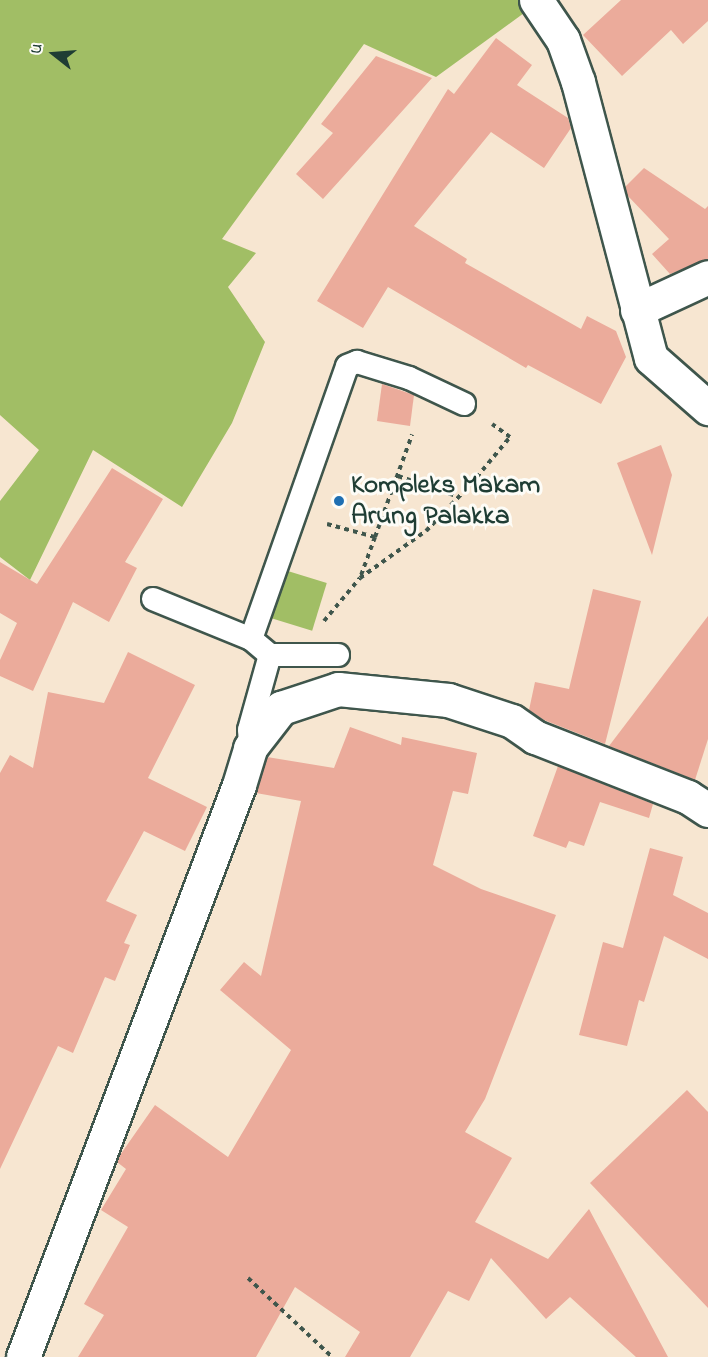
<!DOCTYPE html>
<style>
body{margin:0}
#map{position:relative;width:708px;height:1357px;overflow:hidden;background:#f7e6d1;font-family:"Indie Flower",sans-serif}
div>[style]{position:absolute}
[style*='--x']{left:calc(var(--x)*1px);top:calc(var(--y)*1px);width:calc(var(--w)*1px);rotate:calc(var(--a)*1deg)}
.green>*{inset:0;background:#a1be65;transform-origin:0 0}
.building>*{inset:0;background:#ebab9b}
.path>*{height:4px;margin-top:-2px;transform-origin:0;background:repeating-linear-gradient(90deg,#3f564c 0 4.5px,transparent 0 9px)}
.roads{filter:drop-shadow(2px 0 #3f564c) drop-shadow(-2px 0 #3f564c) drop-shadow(0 2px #3f564c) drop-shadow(0 -2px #3f564c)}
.service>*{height:22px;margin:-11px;padding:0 11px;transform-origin:11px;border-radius:11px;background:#fff}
.minor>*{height:33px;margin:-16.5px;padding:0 16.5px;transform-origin:16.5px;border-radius:16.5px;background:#fff}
.dots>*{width:16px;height:16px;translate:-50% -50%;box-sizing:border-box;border:3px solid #fdfcf7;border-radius:50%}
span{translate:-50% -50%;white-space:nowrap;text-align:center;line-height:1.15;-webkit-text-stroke:6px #fdfcf7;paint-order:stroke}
.poi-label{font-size:27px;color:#1f3d34;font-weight:700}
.left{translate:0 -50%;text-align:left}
.north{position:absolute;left:24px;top:24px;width:60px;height:60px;-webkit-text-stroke:4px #fdfcf7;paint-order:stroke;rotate:287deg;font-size:16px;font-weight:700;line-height:24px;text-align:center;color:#1f3d34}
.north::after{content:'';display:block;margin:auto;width:21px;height:27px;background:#1f3d34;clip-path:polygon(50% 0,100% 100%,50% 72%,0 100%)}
</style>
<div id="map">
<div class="green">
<i style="clip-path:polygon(0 0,527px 0,535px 5px,436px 77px,364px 44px,222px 239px,256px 253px,228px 287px,265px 342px,232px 423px,182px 507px,93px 450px,30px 580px,0 557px,0 501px,39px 450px,0 415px)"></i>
<i style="left:278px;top:568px;width:51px;height:50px;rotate:17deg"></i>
</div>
<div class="building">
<i style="clip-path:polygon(621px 0,708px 0,708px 21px,683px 44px,671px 30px,622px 76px,583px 35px)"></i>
<i style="clip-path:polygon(496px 38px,532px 65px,517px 85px,568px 118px,571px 128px,544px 168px,491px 132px,414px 226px,467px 259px,465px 263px,581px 329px,587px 316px,616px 331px,626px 357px,601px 404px,528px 365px,526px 368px,388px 287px,363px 328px,317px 301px,448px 89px,454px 94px)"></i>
<i style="clip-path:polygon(376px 56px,432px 78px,323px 199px,296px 174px,333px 133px,321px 124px)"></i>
<i style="clip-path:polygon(644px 168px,705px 209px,708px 206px,708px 259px,670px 274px,652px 254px,669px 239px,627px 195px,625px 187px)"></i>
<i style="clip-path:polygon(382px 384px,414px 395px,410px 426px,377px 421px)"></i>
<i style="clip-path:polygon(661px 445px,672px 475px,652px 555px,617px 463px)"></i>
<i style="clip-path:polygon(112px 468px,163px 499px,125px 562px,137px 568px,109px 622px,73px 602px,33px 691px,0 676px,0 660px,17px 623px,0 613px,0 562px,37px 584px)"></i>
<i style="clip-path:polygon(593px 589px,641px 601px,605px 744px,544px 720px,529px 710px,535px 682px,569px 689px)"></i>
<i style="clip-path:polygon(708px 616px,708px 739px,695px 780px,609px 746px)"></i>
<i style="clip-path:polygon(128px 652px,195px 685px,148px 778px,207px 807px,185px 851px,144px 831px,106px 901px,137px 915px,124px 943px,130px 945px,115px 981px,105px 977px,73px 1053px,58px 1046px,0 1169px,0 773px,10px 755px,33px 768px,48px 692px,104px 703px)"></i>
<i style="clip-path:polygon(350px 727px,401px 745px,402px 737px,477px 753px,468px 794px,453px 791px,433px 865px,481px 889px,556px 915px,485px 1099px,465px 1132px,512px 1158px,475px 1222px,548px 1259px,589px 1209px,668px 1357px,636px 1357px,570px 1297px,546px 1319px,491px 1258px,469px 1301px,448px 1291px,410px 1357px,345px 1357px,360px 1332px,295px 1287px,256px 1357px,78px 1357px,104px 1315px,84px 1304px,128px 1227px,101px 1210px,126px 1169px,117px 1162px,118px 1158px,155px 1105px,228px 1157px,291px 1050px,220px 990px,244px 962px,261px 976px,301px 801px,256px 793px,267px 757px,334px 768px)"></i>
<i style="clip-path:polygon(558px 766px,653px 804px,649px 818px,600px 802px,584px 846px,569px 841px,566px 848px,533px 836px)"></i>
<i style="clip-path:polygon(650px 848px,683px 857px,673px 895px,708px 913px,708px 959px,664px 936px,644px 1002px,639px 1000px,627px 1046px,579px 1035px,603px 942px,623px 948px)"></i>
<i style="clip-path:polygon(687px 1090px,708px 1112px,708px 1308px,590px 1183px)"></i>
</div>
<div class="path">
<i style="--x:398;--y:476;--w:65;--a:19"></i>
<i style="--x:327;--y:524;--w:50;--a:15.2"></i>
<i style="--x:375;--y:537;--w:44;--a:110.1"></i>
<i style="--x:360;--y:578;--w:81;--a:-35.5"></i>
<i style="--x:426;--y:531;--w:65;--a:-46.2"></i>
<i style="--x:471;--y:484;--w:61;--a:-50.3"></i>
<i style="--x:510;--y:437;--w:22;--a:-144"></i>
<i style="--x:375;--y:537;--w:109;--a:-70.1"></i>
<i style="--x:324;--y:621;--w:56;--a:-50.1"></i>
<i style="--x:248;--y:1278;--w:115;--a:43.2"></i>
</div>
<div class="roads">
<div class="service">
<i style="--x:153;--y:599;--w:106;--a:22.2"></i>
<i style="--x:270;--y:655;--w:68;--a:0"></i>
<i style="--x:250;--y:747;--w:17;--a:-93"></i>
<i style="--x:249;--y:730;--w:78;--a:-74.4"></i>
<i style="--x:270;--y:655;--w:25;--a:-140"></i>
<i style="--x:251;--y:639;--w:289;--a:-70.6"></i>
<i style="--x:347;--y:366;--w:11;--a:-22"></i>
<i style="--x:357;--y:362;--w:54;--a:17.1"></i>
<i style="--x:409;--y:378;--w:61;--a:25.3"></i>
</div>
<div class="minor">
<i style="--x:536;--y:0;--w:48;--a:56"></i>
<i style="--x:563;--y:40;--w:45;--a:70.3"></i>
<i style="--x:578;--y:82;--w:285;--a:75.2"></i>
<i style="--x:651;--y:358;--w:76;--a:41.3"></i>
<i style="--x:637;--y:310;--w:78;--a:-24.9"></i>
<i style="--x:23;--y:1357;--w:611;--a:-69.31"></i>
<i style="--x:239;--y:785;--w:39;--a:-73"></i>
<i style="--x:250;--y:748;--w:51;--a:-52.2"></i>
<i style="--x:281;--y:708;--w:60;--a:-18.4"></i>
<i style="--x:338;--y:689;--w:111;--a:5.7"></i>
<i style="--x:448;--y:700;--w:67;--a:18.2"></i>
<i style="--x:512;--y:721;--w:28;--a:35"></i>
<i style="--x:535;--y:737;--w:164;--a:21.4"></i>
<i style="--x:688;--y:797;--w:24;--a:33"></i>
</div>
</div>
<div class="dots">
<i style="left:339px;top:501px;background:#1f6fb2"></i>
</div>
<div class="poi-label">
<span class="left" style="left:351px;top:501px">Kompleks Makam<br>Arung Palakka</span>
</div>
<div class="north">U</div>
</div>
